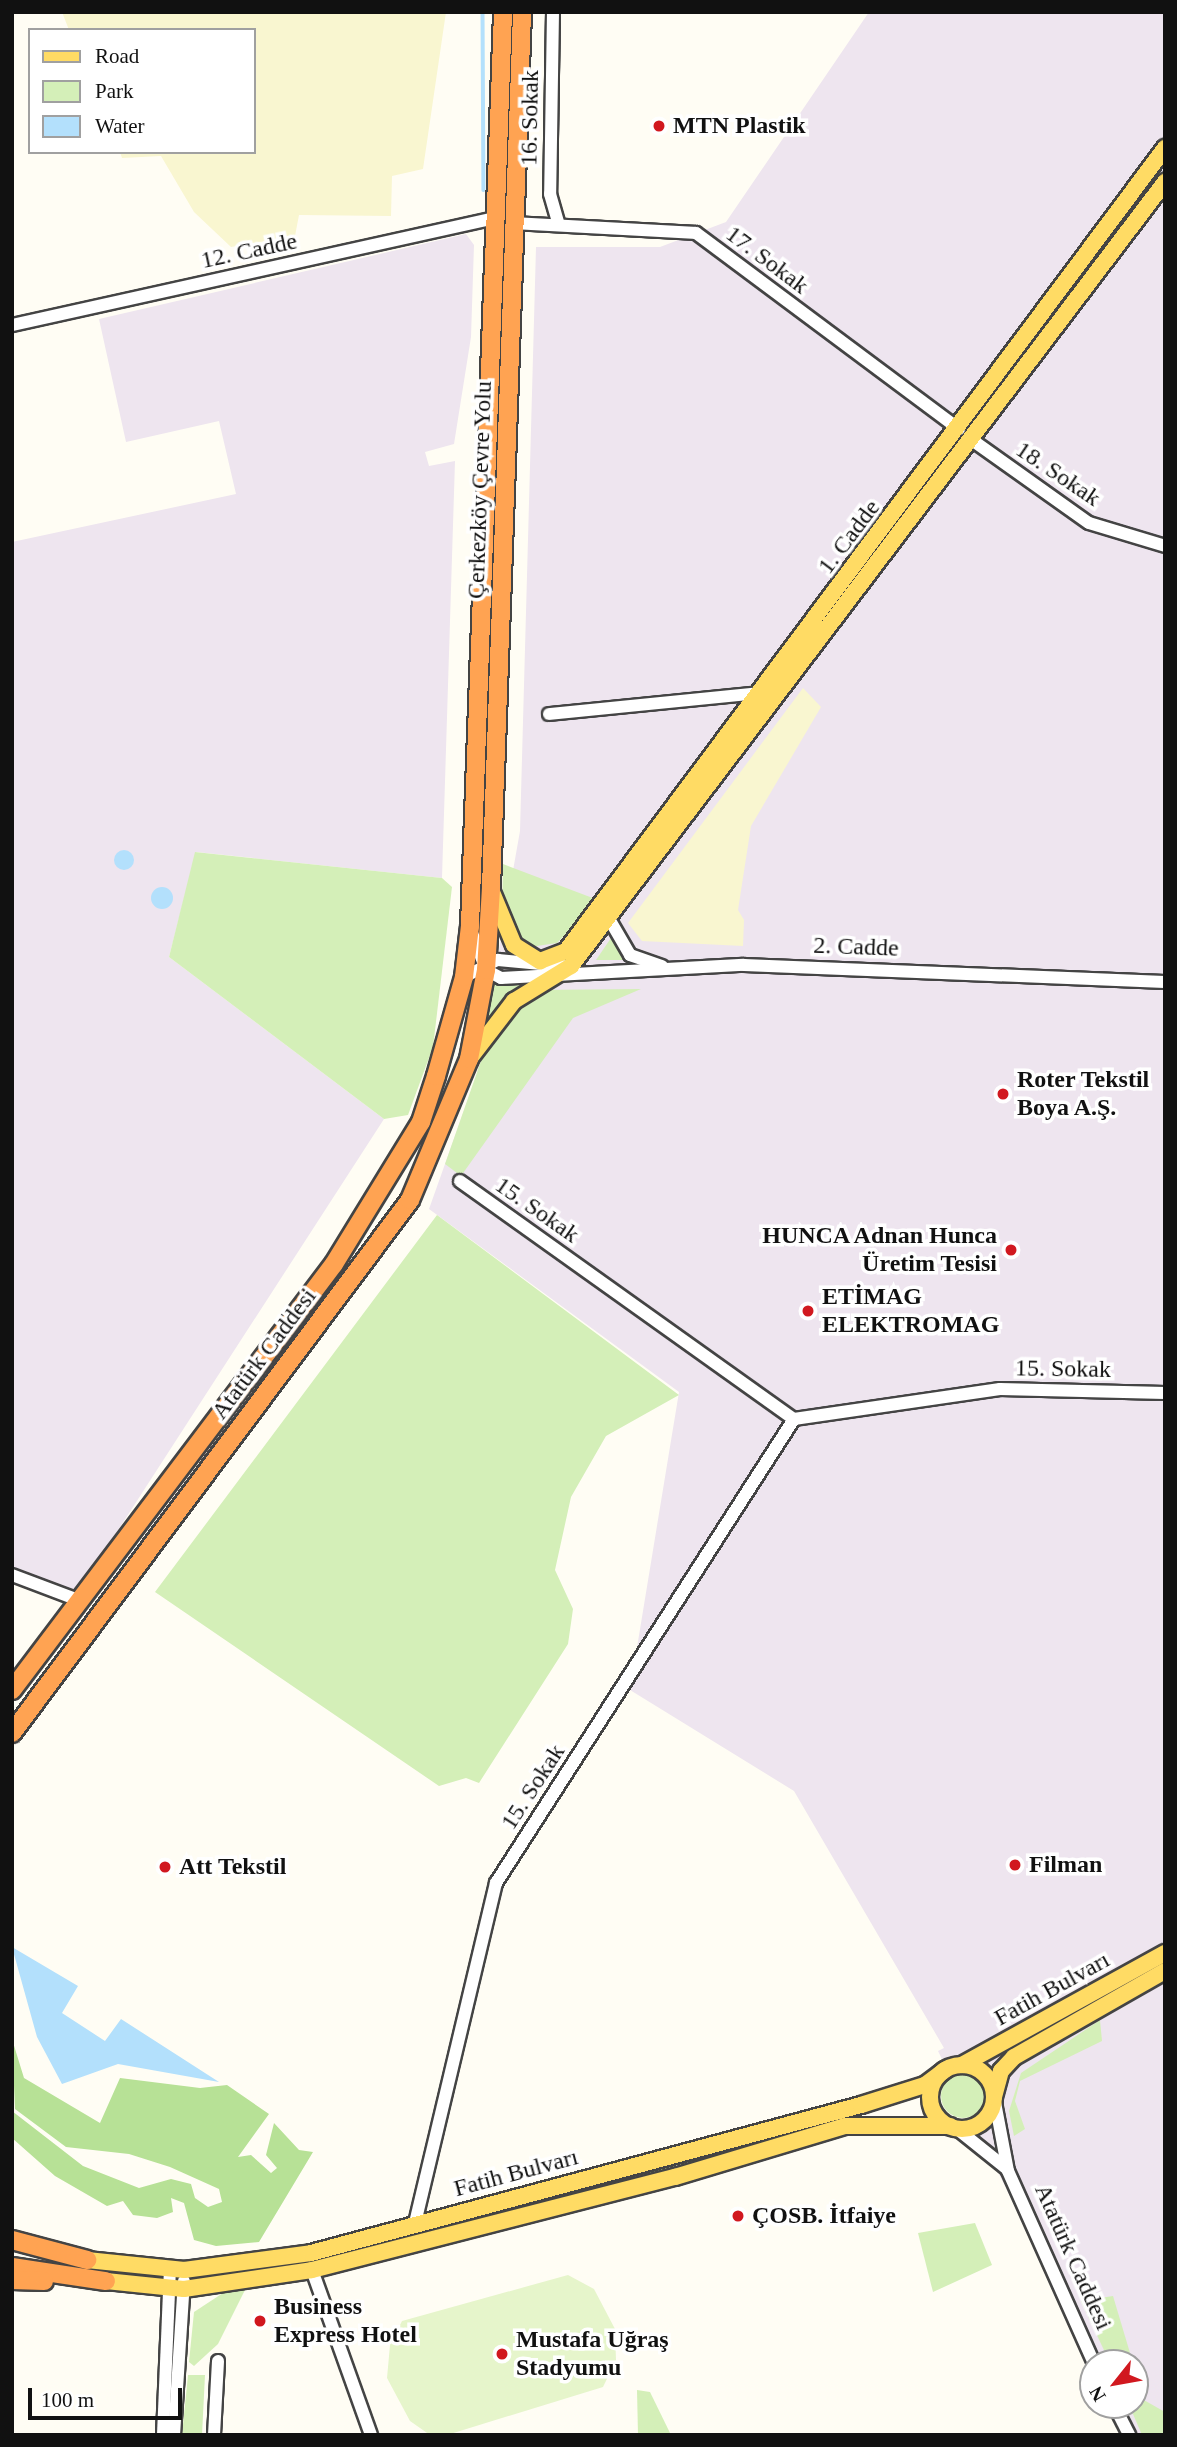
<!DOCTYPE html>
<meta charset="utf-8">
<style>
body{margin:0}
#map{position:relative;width:1177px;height:2447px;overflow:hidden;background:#fffdf4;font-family:"Times New Roman",serif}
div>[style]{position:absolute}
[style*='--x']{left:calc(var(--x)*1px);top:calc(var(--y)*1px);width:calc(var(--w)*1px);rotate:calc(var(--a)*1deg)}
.industrial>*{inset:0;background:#eee5ef}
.farmland>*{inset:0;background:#f9f6d0}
.green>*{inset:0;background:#d4efb8}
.round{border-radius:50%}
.forest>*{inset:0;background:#b7e196}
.pitch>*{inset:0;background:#e6f5cb}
.water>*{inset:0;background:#b3e0fc}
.stream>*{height:3.5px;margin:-1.75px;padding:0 1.75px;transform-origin:1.75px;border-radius:1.75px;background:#b3e0fc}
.roads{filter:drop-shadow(2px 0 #444) drop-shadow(-2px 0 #444) drop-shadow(0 2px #444) drop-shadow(0 -2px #444)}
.minor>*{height:12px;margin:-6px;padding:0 6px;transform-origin:6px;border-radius:6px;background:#fff}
.major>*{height:16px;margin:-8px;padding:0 8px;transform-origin:8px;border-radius:8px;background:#ffdb64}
.major>.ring{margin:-8px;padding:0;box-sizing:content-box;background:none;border:16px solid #ffdb64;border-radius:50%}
.highway>*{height:18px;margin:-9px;padding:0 9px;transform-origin:9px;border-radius:9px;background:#ffa352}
.dots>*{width:19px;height:19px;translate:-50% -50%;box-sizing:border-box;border:4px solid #fff;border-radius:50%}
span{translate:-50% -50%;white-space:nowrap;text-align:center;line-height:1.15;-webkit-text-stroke:7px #fff;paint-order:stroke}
.street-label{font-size:24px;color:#111}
.poi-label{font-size:24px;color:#111;font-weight:700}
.left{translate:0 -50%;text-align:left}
.right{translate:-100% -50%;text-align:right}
.frame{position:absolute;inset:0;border:14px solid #111;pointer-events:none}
.legend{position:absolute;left:28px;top:28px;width:228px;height:126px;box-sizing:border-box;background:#fff;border:2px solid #a0a0a0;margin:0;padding:9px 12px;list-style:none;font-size:21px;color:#111}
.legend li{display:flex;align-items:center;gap:14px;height:35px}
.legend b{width:35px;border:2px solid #a0a0a0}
.north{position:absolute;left:1079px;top:2349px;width:70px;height:70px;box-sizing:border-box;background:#fff;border:2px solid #a0a0a0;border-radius:50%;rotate:239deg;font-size:19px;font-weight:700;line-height:28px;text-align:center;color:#111}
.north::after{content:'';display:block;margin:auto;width:24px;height:32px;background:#d1181f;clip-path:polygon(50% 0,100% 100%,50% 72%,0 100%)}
.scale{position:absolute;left:28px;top:2388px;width:154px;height:32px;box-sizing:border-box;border:4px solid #111;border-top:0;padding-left:9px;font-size:21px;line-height:24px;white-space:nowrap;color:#111;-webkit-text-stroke:5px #fff;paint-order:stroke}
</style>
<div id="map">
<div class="industrial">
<i style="clip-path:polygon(869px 12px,1165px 12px,1165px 2435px,1128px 2435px,1113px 2405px,1135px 2405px,1135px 2363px,1093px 2364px,938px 2051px,944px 2048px,794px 1791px,630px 1690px,679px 1392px,429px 1209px,477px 1074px,520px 831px,536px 247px,660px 247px,726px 222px)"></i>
<i style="clip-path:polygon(466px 234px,474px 245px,471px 337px,454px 444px,425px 452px,429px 466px,455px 461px,442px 878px,196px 852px,169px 957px,384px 1119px,78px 1592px,12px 1569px,12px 542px,236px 494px,219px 421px,126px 442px,99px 319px)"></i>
</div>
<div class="farmland">
<i style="clip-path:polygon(62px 12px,446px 12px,423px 169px,392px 176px,391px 216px,299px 215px,295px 236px,231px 247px,194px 212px,161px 156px,122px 158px,120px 152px,254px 152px,254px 30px,69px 30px)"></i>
<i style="clip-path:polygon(803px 688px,821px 707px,751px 826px,738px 910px,744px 920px,743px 946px,642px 941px,628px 923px)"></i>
</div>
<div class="green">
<i style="clip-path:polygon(195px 852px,442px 878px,452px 887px,433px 1047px,408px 1115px,384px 1119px,169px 957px)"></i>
<i style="clip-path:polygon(503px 864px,598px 900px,557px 943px,530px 947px,518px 941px,502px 907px)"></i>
<i style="clip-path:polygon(611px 938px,627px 957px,627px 960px,596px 960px)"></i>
<i style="clip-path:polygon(492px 983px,531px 983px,487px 1023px,486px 1022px)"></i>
<i style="clip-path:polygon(641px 989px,573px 1018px,461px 1176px,445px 1164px,489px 1038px,535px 990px)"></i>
<i style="clip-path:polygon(437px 1215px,679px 1395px,606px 1436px,571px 1497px,555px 1570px,573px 1609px,568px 1644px,479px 1783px,466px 1778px,439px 1786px,155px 1592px)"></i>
<i style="clip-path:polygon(1100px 2020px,1102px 2041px,1020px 2081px,1015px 2101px,1025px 2129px,1014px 2136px,1009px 2111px,1021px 2073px)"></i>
<i class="round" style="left:941px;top:2074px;width:44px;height:44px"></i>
<i style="clip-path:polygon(975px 2223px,992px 2265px,933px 2292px,918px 2233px)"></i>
<i style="clip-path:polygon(246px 2288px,218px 2344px,194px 2366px,189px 2362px,194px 2312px,226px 2291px)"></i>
<i style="clip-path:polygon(1113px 2296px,1133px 2363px,1110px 2363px,1081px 2301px)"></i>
<i style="clip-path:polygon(188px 2375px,205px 2375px,202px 2435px,182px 2435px)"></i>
<i style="clip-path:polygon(637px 2390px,650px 2392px,671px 2435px,638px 2435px)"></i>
<i style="clip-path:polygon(1142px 2399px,1165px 2412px,1165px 2435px,1142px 2435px,1130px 2407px)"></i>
</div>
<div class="forest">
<i style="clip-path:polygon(12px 2039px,24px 2078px,100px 2123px,120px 2078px,200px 2088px,227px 2085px,269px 2114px,238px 2157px,251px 2155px,271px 2173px,277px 2168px,266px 2155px,274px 2123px,299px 2150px,313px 2152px,259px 2242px,216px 2246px,194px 2240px,184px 2203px,171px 2198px,173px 2212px,157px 2218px,133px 2215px,123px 2201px,107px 2206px,55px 2176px,12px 2138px,12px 2111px,83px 2166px,139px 2188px,171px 2179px,191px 2184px,195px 2198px,208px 2207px,222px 2202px,219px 2189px,170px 2167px,129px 2154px,66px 2147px,15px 2109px)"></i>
<i style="clip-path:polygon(712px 2152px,644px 2177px,299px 2269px,198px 2281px,299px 2266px)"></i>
</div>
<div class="pitch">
<i style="clip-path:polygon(568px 2275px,594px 2289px,615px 2329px,616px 2360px,603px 2387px,447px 2435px,430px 2435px,410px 2421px,387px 2378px,390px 2345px,402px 2321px)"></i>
</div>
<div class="water">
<i class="round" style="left:114px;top:850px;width:20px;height:20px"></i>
<i class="round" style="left:151px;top:887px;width:22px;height:22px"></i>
<i style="clip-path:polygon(12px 1947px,78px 1986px,62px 2013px,105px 2041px,121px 2019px,219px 2082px,118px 2064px,62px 2084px,37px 2037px)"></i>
</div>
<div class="stream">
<i style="--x:483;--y:12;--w:178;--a:89.7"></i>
</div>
<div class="roads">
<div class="minor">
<i style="--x:553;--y:12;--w:182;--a:90.9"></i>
<i style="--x:550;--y:194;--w:29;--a:74"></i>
<i style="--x:514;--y:223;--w:182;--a:3.1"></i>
<i style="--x:696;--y:233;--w:328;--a:36.7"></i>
<i style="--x:12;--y:325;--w:494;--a:-12.5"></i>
<i style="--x:972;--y:440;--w:143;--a:35.4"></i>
<i style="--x:1089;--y:523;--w:79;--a:16.8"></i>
<i style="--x:549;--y:714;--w:212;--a:-5.7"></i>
<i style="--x:608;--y:917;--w:44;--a:59.9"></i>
<i style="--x:630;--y:955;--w:34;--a:19"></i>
<i style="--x:471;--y:930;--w:43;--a:69.4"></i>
<i style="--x:486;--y:970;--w:17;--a:28"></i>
<i style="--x:501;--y:978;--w:243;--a:-3.1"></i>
<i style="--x:744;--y:965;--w:421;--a:2.3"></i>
<i style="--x:464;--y:977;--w:38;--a:-27"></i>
<i style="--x:498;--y:960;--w:75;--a:5.3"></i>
<i style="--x:460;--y:1181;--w:410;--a:35.5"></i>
<i style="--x:12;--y:1575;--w:74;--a:20.6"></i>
<i style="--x:994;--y:2097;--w:75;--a:79.3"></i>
<i style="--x:1008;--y:2171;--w:210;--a:65.9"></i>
<i style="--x:956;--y:2128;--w:64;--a:38.7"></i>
<i style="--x:415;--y:2223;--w:350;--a:-76.6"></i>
<i style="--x:496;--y:1883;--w:551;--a:-57.29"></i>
<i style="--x:794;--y:1419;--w:208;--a:-8.3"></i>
<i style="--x:1000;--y:1389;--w:165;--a:1.4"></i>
<i style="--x:312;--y:2270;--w:175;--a:70.3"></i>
<i style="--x:1114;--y:2405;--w:34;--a:63"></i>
<i style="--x:163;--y:2435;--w:165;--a:-87.6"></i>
<i style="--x:174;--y:2435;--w:154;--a:-86.3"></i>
<i style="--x:214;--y:2435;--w:74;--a:-86.9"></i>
</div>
<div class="major">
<i style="--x:492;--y:892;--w:57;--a:67.5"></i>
<i style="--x:514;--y:945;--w:31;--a:32"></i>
<i style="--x:540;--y:961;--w:28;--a:-21"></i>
<i style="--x:566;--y:951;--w:1002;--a:-53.28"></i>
<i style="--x:471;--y:1057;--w:71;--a:-52.5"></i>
<i style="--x:514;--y:1001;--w:67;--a:-31.6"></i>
<i style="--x:571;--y:966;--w:984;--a:-52.85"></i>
<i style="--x:962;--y:2065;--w:232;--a:-28.9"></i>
<i class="ring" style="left:930px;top:2065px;width:48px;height:48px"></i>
<i style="--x:994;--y:2097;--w:27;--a:-75"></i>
<i style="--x:1001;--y:2071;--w:19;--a:-47"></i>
<i style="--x:1014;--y:2057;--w:174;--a:-29.7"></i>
<i style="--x:87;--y:2260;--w:98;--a:5.9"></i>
<i style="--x:184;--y:2270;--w:128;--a:-7.6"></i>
<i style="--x:311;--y:2253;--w:570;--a:-15.06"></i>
<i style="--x:861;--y:2105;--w:67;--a:-17.4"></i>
<i style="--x:925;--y:2085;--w:26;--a:-37"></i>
<i style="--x:106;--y:2281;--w:78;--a:5.9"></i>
<i style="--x:184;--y:2289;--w:129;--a:-8.4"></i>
<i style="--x:312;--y:2270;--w:375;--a:-14.4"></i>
<i style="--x:675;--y:2177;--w:177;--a:-16.7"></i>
<i style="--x:845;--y:2126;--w:105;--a:0"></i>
</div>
<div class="highway">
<i style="--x:12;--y:1690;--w:534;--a:-52.92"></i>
<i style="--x:334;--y:1264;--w:167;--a:-58.5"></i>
<i style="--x:421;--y:1122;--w:48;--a:-71.9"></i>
<i style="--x:436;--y:1076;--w:103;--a:-74.2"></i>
<i style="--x:464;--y:977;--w:51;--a:-83.3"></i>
<i style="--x:470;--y:926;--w:915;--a:-87.93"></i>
<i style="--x:12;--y:1733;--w:665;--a:-53.25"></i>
<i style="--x:410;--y:1200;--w:153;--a:-67.3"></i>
<i style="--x:469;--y:1059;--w:91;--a:-79.2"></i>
<i style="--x:486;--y:970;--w:82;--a:-86.5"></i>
<i style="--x:491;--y:888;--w:877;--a:-87.97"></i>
<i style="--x:12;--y:2240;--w:78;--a:14.9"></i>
<i style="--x:12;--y:2267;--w:95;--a:8.5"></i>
<i style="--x:12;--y:2280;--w:32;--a:2"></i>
</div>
</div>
<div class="dots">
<i style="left:659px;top:126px;background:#d1181f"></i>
<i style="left:1003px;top:1094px;background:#d1181f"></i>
<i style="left:1011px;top:1250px;background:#d1181f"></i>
<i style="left:808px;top:1311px;background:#d1181f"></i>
<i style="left:1015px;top:1865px;background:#d1181f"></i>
<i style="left:165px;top:1867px;background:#d1181f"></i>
<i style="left:738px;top:2216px;background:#d1181f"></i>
<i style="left:260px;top:2321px;background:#d1181f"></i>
<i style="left:502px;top:2354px;background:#d1181f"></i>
</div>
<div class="street-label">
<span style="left:530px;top:118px;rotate:-89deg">16. Sokak</span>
<span style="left:249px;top:251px;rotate:-12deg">12. Cadde</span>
<span style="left:767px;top:260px;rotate:37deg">17. Sokak</span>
<span style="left:1058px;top:474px;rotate:34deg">18. Sokak</span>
<span style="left:480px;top:490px;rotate:-88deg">Çerkezköy Çevre Yolu</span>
<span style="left:849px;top:537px;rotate:-53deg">1. Cadde</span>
<span style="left:856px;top:947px;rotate:2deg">2. Cadde</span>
<span style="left:537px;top:1210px;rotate:35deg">15. Sokak</span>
<span style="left:264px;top:1354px;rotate:-53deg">Atatürk Caddesi</span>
<span style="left:1063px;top:1369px;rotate:1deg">15. Sokak</span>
<span style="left:533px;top:1787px;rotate:-57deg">15. Sokak</span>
<span style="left:1052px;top:1989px;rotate:-29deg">Fatih Bulvarı</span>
<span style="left:516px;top:2173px;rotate:-15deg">Fatih Bulvarı</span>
<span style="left:1073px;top:2257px;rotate:66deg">Atatürk Caddesi</span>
</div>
<div class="poi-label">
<span class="left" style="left:673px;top:126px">MTN Plastik</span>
<span class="left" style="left:1017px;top:1094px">Roter Tekstil<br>Boya A.Ş.</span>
<span class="right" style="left:997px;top:1250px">HUNCA Adnan Hunca<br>Üretim Tesisi</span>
<span class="left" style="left:822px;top:1311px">ETİMAG<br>ELEKTROMAG</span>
<span class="left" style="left:1029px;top:1865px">Filman</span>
<span class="left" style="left:179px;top:1867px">Att Tekstil</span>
<span class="left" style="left:752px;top:2216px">ÇOSB. İtfaiye</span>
<span class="left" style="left:274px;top:2321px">Business<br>Express Hotel</span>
<span class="left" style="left:516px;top:2354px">Mustafa Uğraş<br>Stadyumu</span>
</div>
<div class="frame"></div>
<ul class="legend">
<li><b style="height:9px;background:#ffdb64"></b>Road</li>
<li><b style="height:19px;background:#d4efb8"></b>Park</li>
<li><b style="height:19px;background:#b3e0fc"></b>Water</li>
</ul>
<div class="north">N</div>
<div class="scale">100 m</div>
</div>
